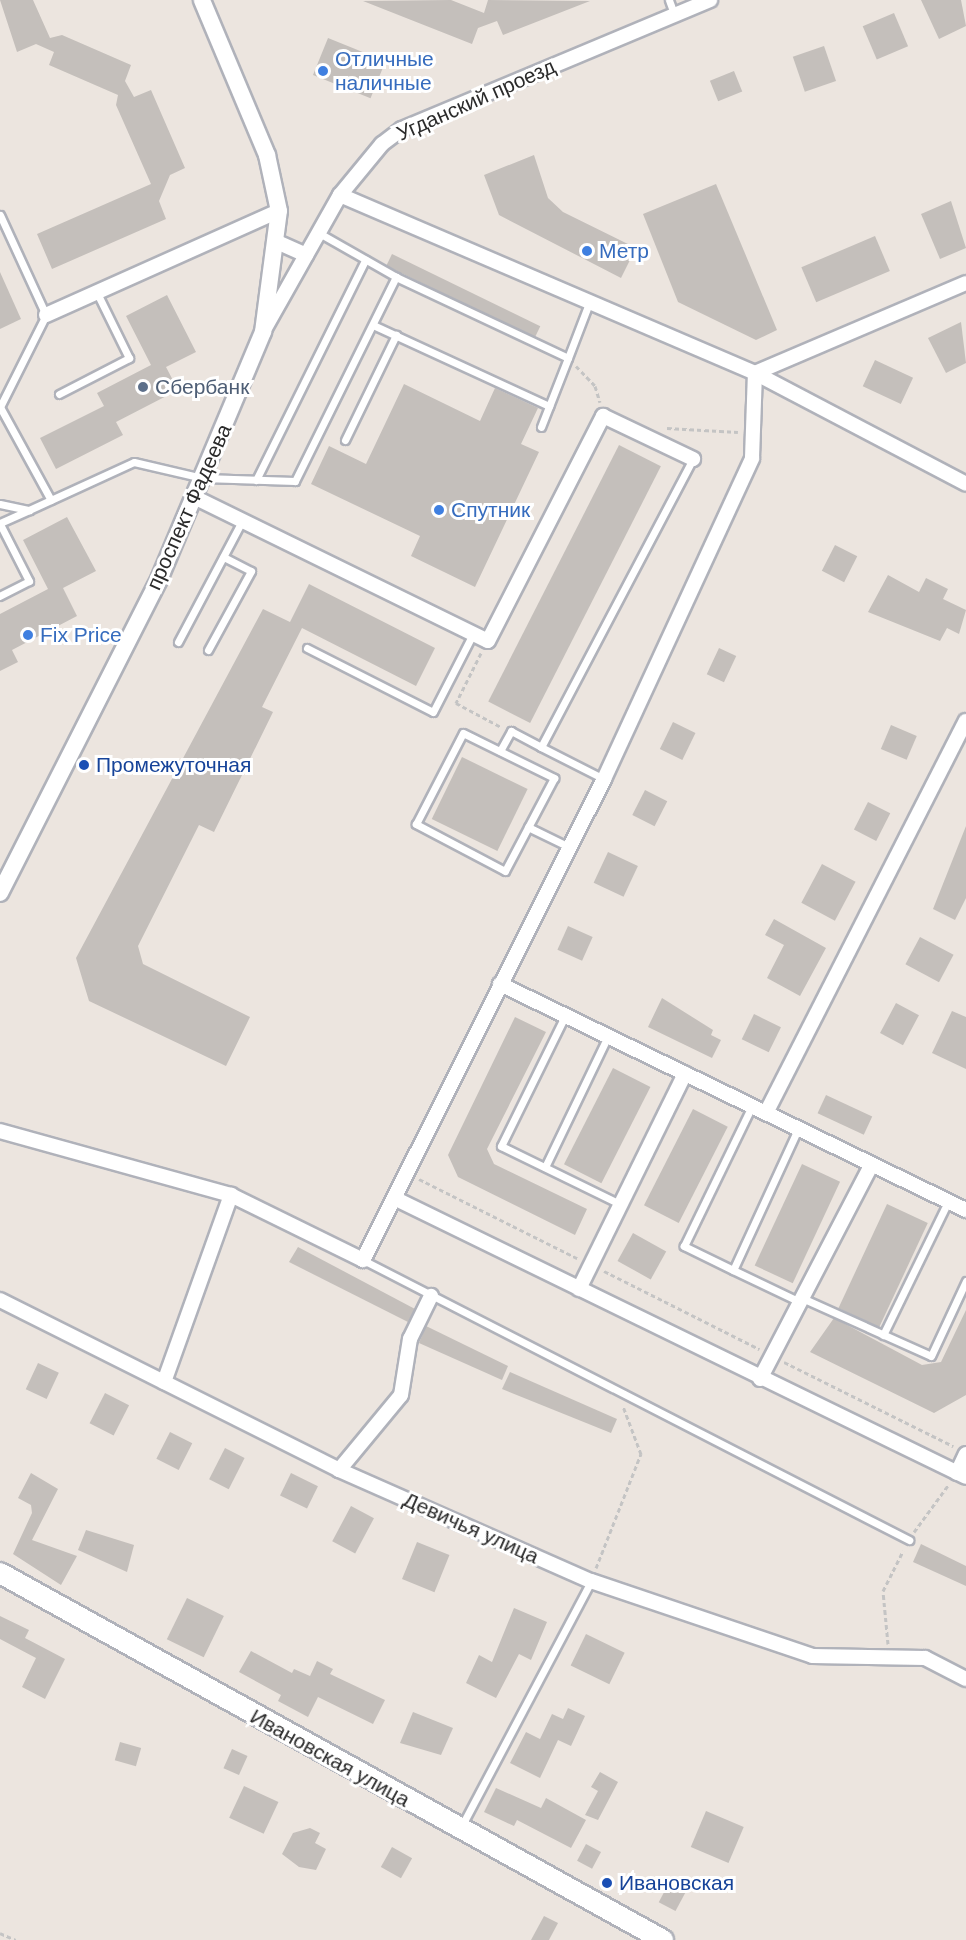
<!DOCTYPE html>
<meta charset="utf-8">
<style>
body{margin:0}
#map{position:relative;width:966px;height:1940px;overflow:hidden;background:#ece5df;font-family:Helvetica,sans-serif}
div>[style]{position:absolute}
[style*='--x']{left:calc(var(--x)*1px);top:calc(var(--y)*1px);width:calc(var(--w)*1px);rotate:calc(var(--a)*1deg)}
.building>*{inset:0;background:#c4bfbb;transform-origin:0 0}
.path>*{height:3px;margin-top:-1.5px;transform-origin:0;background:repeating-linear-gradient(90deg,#c4c4c4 0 4.5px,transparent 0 7.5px)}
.roads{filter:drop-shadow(2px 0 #b0b2ba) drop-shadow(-2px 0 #b0b2ba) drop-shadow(0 2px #b0b2ba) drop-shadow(0 -2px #b0b2ba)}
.service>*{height:7px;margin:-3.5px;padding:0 3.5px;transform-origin:3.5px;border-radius:3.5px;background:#fff}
.minor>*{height:14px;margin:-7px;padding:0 7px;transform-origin:7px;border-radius:7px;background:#fff}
.tertiary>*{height:16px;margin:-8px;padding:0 8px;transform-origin:8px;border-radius:8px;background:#fff}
.secondary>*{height:20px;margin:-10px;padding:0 10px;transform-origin:10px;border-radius:10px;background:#fff}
.dots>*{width:16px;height:16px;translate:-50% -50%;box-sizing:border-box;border:3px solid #fff;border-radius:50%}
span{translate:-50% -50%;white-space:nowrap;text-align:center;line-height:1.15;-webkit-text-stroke:6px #fff;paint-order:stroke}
.shop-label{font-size:21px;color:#366cbe}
.left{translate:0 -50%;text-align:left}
.street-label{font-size:21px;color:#2b2b2b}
.service-label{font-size:21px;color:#4e5e75}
.transit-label{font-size:21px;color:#164399}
</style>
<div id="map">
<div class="building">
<i style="clip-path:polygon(0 0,33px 0,50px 38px,62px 35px,131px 65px,125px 81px,134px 97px,151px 90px,185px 168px,170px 175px,159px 201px,166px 219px,52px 269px,37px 234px,151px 184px,116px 105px,118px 95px,49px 65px,54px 52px,36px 44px,17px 52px)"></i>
<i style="clip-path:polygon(451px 0,484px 13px,488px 0,590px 1px,503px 35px,497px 21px,478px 28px,472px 44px,363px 1px)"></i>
<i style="clip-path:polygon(921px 0,961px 0,966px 26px,939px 39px)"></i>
<i style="left:894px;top:13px;width:36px;height:34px;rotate:67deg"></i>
<i style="left:328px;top:38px;width:62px;height:40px;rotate:22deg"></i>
<i style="left:824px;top:46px;width:37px;height:33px;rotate:71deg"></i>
<i style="left:734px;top:71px;width:22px;height:26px;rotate:68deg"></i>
<i style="clip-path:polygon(534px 155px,548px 198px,563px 212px,636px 248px,621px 278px,499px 215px,484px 175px)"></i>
<i style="clip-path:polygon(716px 184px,777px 330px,756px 340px,678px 302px,643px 214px)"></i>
<i style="clip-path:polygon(951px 201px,966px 248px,940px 259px,921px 214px)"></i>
<i style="left:875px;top:236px;width:38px;height:80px;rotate:67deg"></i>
<i style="left:392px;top:254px;width:165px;height:13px;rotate:26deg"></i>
<i style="clip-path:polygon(0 272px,21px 319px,0 329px)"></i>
<i style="clip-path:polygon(167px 295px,196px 352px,166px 367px,178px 390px,116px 422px,123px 435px,56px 469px,40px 438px,104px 406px,97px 393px,151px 365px,126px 316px)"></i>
<i style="clip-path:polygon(961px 322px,966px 363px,946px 373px,928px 338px)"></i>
<i style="left:875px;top:360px;width:42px;height:29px;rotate:25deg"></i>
<i style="clip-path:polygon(404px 384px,480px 421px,495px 388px,538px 408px,521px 444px,539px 452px,475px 587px,411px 556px,420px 536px,311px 484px,329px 446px,366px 464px)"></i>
<i style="left:619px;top:445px;width:47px;height:288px;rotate:27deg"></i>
<i style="clip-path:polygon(67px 517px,96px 571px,63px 588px,77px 616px,12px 650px,18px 662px,0 671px,0 614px,48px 589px,23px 540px)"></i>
<i style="left:835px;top:545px;width:25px;height:29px;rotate:27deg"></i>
<i style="clip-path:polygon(888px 575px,919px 592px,926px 578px,948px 589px,943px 599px,966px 610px,959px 634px,947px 628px,940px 641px,868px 612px)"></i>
<i style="clip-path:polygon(309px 584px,435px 648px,416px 686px,302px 628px,262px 707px,273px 712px,214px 832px,199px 825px,138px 946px,143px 964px,250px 1017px,226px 1066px,89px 1001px,76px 958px,263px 609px,290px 622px)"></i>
<i style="left:719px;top:648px;width:19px;height:29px;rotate:25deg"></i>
<i style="left:673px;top:722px;width:25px;height:30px;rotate:26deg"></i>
<i style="left:891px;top:725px;width:28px;height:26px;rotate:23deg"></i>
<i style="left:462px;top:757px;width:73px;height:69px;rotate:26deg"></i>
<i style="left:645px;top:790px;width:25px;height:28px;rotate:27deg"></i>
<i style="left:868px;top:802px;width:25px;height:31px;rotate:27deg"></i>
<i style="clip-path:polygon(966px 826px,966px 898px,955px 920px,933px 909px)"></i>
<i style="left:608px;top:852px;width:33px;height:34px;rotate:25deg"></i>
<i style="left:822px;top:864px;width:38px;height:44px;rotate:28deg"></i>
<i style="clip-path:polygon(774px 919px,826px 948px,800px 996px,767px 978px,784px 945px,765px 935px)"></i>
<i style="left:568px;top:926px;width:27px;height:26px;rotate:24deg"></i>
<i style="left:920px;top:937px;width:38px;height:31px;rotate:28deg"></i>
<i style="clip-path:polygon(662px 998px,713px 1030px,711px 1035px,721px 1040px,712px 1058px,648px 1027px)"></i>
<i style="left:896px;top:1003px;width:26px;height:34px;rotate:28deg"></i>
<i style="clip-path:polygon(952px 1011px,966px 1017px,966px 1069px,932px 1053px)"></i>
<i style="left:754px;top:1014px;width:30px;height:28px;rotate:26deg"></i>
<i style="clip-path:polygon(515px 1017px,546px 1032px,487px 1149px,494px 1164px,587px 1209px,575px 1235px,458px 1177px,448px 1155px)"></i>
<i style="left:613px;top:1068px;width:42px;height:108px;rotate:27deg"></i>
<i style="left:826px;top:1095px;width:51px;height:20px;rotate:25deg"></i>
<i style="left:693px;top:1109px;width:39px;height:108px;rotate:27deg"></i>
<i style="left:802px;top:1164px;width:42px;height:112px;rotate:25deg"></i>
<i style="left:887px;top:1204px;width:45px;height:115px;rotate:25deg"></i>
<i style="left:633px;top:1233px;width:38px;height:32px;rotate:29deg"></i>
<i style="clip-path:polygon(298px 1247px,415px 1309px,408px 1322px,289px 1262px)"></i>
<i style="clip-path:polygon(966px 1310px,966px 1395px,934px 1413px,810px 1352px,834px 1318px,922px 1365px,941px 1362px)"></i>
<i style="clip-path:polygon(426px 1326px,508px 1366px,502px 1380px,419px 1343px)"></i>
<i style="left:38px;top:1363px;width:23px;height:29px;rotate:25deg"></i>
<i style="clip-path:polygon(510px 1372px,617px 1419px,611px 1433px,502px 1389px)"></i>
<i style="left:105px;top:1393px;width:27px;height:34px;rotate:27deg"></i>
<i style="left:170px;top:1432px;width:25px;height:30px;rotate:27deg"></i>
<i style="left:225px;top:1448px;width:22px;height:35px;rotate:27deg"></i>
<i style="clip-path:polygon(31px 1473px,58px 1489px,32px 1540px,77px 1556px,61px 1585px,13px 1554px,32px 1513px,31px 1505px,18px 1498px)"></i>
<i style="left:291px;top:1473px;width:30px;height:25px;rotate:26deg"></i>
<i style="left:351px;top:1506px;width:26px;height:40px;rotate:28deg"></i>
<i style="clip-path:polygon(86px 1530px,134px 1545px,127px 1572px,78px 1550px)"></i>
<i style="left:417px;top:1542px;width:35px;height:40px;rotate:22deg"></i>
<i style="clip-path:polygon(921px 1544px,966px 1566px,966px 1586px,913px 1562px)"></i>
<i style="left:187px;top:1598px;width:41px;height:46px;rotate:26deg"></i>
<i style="clip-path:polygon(514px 1608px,547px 1622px,531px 1660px,519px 1654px,496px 1698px,466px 1683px,479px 1655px,492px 1662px)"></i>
<i style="clip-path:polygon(0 1616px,29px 1630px,25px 1638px,65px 1659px,45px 1699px,22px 1687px,36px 1658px,0 1639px)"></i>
<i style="left:586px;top:1634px;width:43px;height:35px;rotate:26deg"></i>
<i style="clip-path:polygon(251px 1651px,292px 1673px,294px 1669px,310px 1676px,317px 1661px,333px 1669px,330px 1674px,385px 1700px,373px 1724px,318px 1697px,308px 1717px,278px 1701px,281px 1695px,239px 1672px)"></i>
<i style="clip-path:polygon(568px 1708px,585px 1716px,571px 1746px,558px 1740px,540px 1778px,510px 1763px,526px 1732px,540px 1739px,552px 1714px,563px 1719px)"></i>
<i style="clip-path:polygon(413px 1712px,453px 1728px,441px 1755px,400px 1743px)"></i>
<i style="left:120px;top:1742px;width:22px;height:19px;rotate:16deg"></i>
<i style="left:232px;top:1749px;width:17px;height:21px;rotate:24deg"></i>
<i style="clip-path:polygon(600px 1772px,618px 1782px,598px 1820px,585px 1815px,598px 1791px,591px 1787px)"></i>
<i style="left:244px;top:1786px;width:38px;height:35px;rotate:25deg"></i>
<i style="clip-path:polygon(496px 1788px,541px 1808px,546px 1798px,586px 1820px,571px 1848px,517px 1820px,514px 1826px,484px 1812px)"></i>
<i style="left:706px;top:1811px;width:41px;height:39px;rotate:23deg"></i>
<i style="clip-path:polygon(310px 1828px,320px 1833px,315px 1843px,326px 1849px,316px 1870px,299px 1867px,282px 1854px,293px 1833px)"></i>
<i style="left:586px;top:1844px;width:17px;height:19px;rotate:28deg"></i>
<i style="left:392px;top:1847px;width:23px;height:23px;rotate:29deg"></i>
<i style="left:670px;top:1881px;width:19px;height:24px;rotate:28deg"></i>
<i style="clip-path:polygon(544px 1916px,558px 1923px,549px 1940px,531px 1940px)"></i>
</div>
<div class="path">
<i style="--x:576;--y:366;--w:28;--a:46"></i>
<i style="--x:595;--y:386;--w:17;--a:73"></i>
<i style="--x:667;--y:428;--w:71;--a:3.2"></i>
<i style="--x:481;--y:653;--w:56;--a:116.6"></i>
<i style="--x:456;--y:703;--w:51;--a:28.1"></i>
<i style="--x:419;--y:1179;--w:177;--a:26.6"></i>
<i style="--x:604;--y:1271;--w:174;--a:26.7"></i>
<i style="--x:784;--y:1362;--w:189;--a:26.4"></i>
<i style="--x:914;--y:1532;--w:59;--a:-53.9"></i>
<i style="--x:596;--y:1568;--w:123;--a:-68.5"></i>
<i style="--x:641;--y:1454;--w:51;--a:-110.6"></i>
<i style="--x:888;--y:1644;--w:53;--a:-95.4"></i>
<i style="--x:883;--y:1591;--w:45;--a:-63.4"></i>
<i style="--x:0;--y:1933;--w:17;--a:24"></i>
</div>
<div class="roads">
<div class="service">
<i style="--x:669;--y:0;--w:15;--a:70"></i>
<i style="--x:0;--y:215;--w:110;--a:65.3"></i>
<i style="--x:46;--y:315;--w:103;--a:116.6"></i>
<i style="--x:0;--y:407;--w:106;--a:61.3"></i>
<i style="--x:319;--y:233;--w:89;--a:29.7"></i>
<i style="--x:396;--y:277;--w:190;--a:25.2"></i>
<i style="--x:568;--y:358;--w:74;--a:111.4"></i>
<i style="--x:373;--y:325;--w:194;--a:24.7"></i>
<i style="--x:568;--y:358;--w:59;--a:-69.1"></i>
<i style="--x:59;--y:394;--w:79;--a:-27.2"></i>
<i style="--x:129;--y:358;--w:72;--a:-116.2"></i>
<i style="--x:345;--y:440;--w:117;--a:-64.1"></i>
<i style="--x:256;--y:480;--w:246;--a:-63.6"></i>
<i style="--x:0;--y:504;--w:30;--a:12"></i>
<i style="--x:29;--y:510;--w:115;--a:-24.6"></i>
<i style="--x:134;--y:462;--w:71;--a:13.1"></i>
<i style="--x:203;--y:478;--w:92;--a:1.9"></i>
<i style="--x:295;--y:481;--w:228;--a:-63.7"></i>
<i style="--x:0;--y:523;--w:32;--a:-24"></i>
<i style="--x:0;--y:524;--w:64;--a:63"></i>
<i style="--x:29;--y:581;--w:33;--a:153"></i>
<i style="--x:178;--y:642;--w:137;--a:-62.1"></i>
<i style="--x:307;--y:648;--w:141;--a:26.9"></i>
<i style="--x:433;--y:712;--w:88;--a:-62.9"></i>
<i style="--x:208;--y:650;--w:90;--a:-61.4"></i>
<i style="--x:251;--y:571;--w:31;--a:-153"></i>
<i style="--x:463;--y:733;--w:102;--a:26.3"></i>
<i style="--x:554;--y:778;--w:105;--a:117.8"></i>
<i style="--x:505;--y:871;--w:101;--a:-152.2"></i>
<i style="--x:416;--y:824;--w:102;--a:-62.7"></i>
<i style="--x:500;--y:751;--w:23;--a:-61"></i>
<i style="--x:511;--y:731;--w:34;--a:28"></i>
<i style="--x:604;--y:779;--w:71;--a:-153.1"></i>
<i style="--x:541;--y:747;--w:326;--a:-62.2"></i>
<i style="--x:528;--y:827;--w:46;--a:26"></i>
<i style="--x:565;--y:1016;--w:145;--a:116.2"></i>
<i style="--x:501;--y:1146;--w:132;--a:26"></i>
<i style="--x:798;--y:1129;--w:155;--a:114.7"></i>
<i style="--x:733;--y:1270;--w:74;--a:25.5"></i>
<i style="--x:545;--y:1167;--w:145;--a:-64.3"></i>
<i style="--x:363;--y:1260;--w:614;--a:27.15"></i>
<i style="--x:733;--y:1270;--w:55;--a:-153.9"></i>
<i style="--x:684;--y:1246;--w:156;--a:-64.1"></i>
<i style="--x:802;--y:1298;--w:141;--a:24.2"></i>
<i style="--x:931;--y:1356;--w:83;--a:-65"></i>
<i style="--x:883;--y:1335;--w:148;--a:-64"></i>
<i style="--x:461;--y:1827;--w:278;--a:-62.1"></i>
</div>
<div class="minor">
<i style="--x:340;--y:195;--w:452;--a:23.2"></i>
<i style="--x:755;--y:373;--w:238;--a:27.7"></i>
<i style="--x:277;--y:242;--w:32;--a:24"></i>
<i style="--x:46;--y:315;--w:255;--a:-24.1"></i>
<i style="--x:265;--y:328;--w:153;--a:-60.6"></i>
<i style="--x:340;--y:195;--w:66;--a:-50.5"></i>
<i style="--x:382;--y:144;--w:25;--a:-37"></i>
<i style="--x:402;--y:129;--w:334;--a:-22.7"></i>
<i style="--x:194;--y:497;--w:327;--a:26.1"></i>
<i style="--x:488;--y:641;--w:253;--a:-62.9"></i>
<i style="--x:603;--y:416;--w:100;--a:25.5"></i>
<i style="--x:500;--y:984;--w:518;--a:25.87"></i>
<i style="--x:766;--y:1113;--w:440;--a:-63"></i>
<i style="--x:0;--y:1131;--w:240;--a:15.5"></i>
<i style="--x:231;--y:1195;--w:147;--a:26.2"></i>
<i style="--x:363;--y:1260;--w:538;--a:-63.39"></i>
<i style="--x:604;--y:779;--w:353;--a:-65.2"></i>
<i style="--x:752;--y:458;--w:85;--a:-88"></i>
<i style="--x:755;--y:373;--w:229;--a:-23.1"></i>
<i style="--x:394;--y:1198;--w:636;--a:26"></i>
<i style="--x:579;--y:1289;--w:240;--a:-63.8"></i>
<i style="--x:0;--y:1300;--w:379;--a:26.6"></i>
<i style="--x:339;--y:1470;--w:275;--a:23.8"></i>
<i style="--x:591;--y:1581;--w:233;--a:18.7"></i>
<i style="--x:812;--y:1656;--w:113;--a:1"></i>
<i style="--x:925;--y:1658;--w:46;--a:27.1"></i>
<i style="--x:760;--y:1379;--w:242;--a:-62.5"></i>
<i style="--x:164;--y:1382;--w:199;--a:-70.3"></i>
<i style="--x:339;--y:1470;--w:97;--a:-50.4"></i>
<i style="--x:401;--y:1395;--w:57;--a:-80.9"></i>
<i style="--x:410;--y:1339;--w:48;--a:-64"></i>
<i style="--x:957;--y:1473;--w:21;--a:-65"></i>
</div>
<div class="tertiary">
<i style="--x:0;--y:893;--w:354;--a:-63.1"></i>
<i style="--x:160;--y:577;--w:266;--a:-67.2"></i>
<i style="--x:263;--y:332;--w:122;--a:-82.5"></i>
<i style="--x:279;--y:211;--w:57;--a:-102.1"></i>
<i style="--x:267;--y:155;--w:168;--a:-112.8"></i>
</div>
<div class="secondary">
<i style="--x:0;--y:1573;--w:758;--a:28.97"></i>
</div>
</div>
<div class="dots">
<i style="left:323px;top:71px;background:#3f7fe0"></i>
<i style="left:587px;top:251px;background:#3f7fe0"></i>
<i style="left:143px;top:387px;background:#5c6f8a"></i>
<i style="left:439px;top:510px;background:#3f7fe0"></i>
<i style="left:28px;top:635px;background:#3f7fe0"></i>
<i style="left:84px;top:765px;background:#1a4fb4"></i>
<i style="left:607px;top:1883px;background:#1a4fb4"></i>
</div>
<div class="shop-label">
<span class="left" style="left:335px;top:71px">Отличные<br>наличные</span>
<span class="left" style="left:599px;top:251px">Метр</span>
<span class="left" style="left:451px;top:510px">Спутник</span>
<span class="left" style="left:40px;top:635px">Fix Price</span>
</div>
<div class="street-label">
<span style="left:476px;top:100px;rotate:-24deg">Угданский проезд</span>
<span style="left:189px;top:507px;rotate:-66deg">проспект Фадеева</span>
<span style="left:471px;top:1528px;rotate:24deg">Девичья улица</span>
<span style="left:330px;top:1758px;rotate:29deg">Ивановская улица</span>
</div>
<div class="service-label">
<span class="left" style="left:155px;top:387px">Сбербанк</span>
</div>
<div class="transit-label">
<span class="left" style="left:96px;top:765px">Промежуточная</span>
<span class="left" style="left:619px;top:1883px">Ивановская</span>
</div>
</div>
